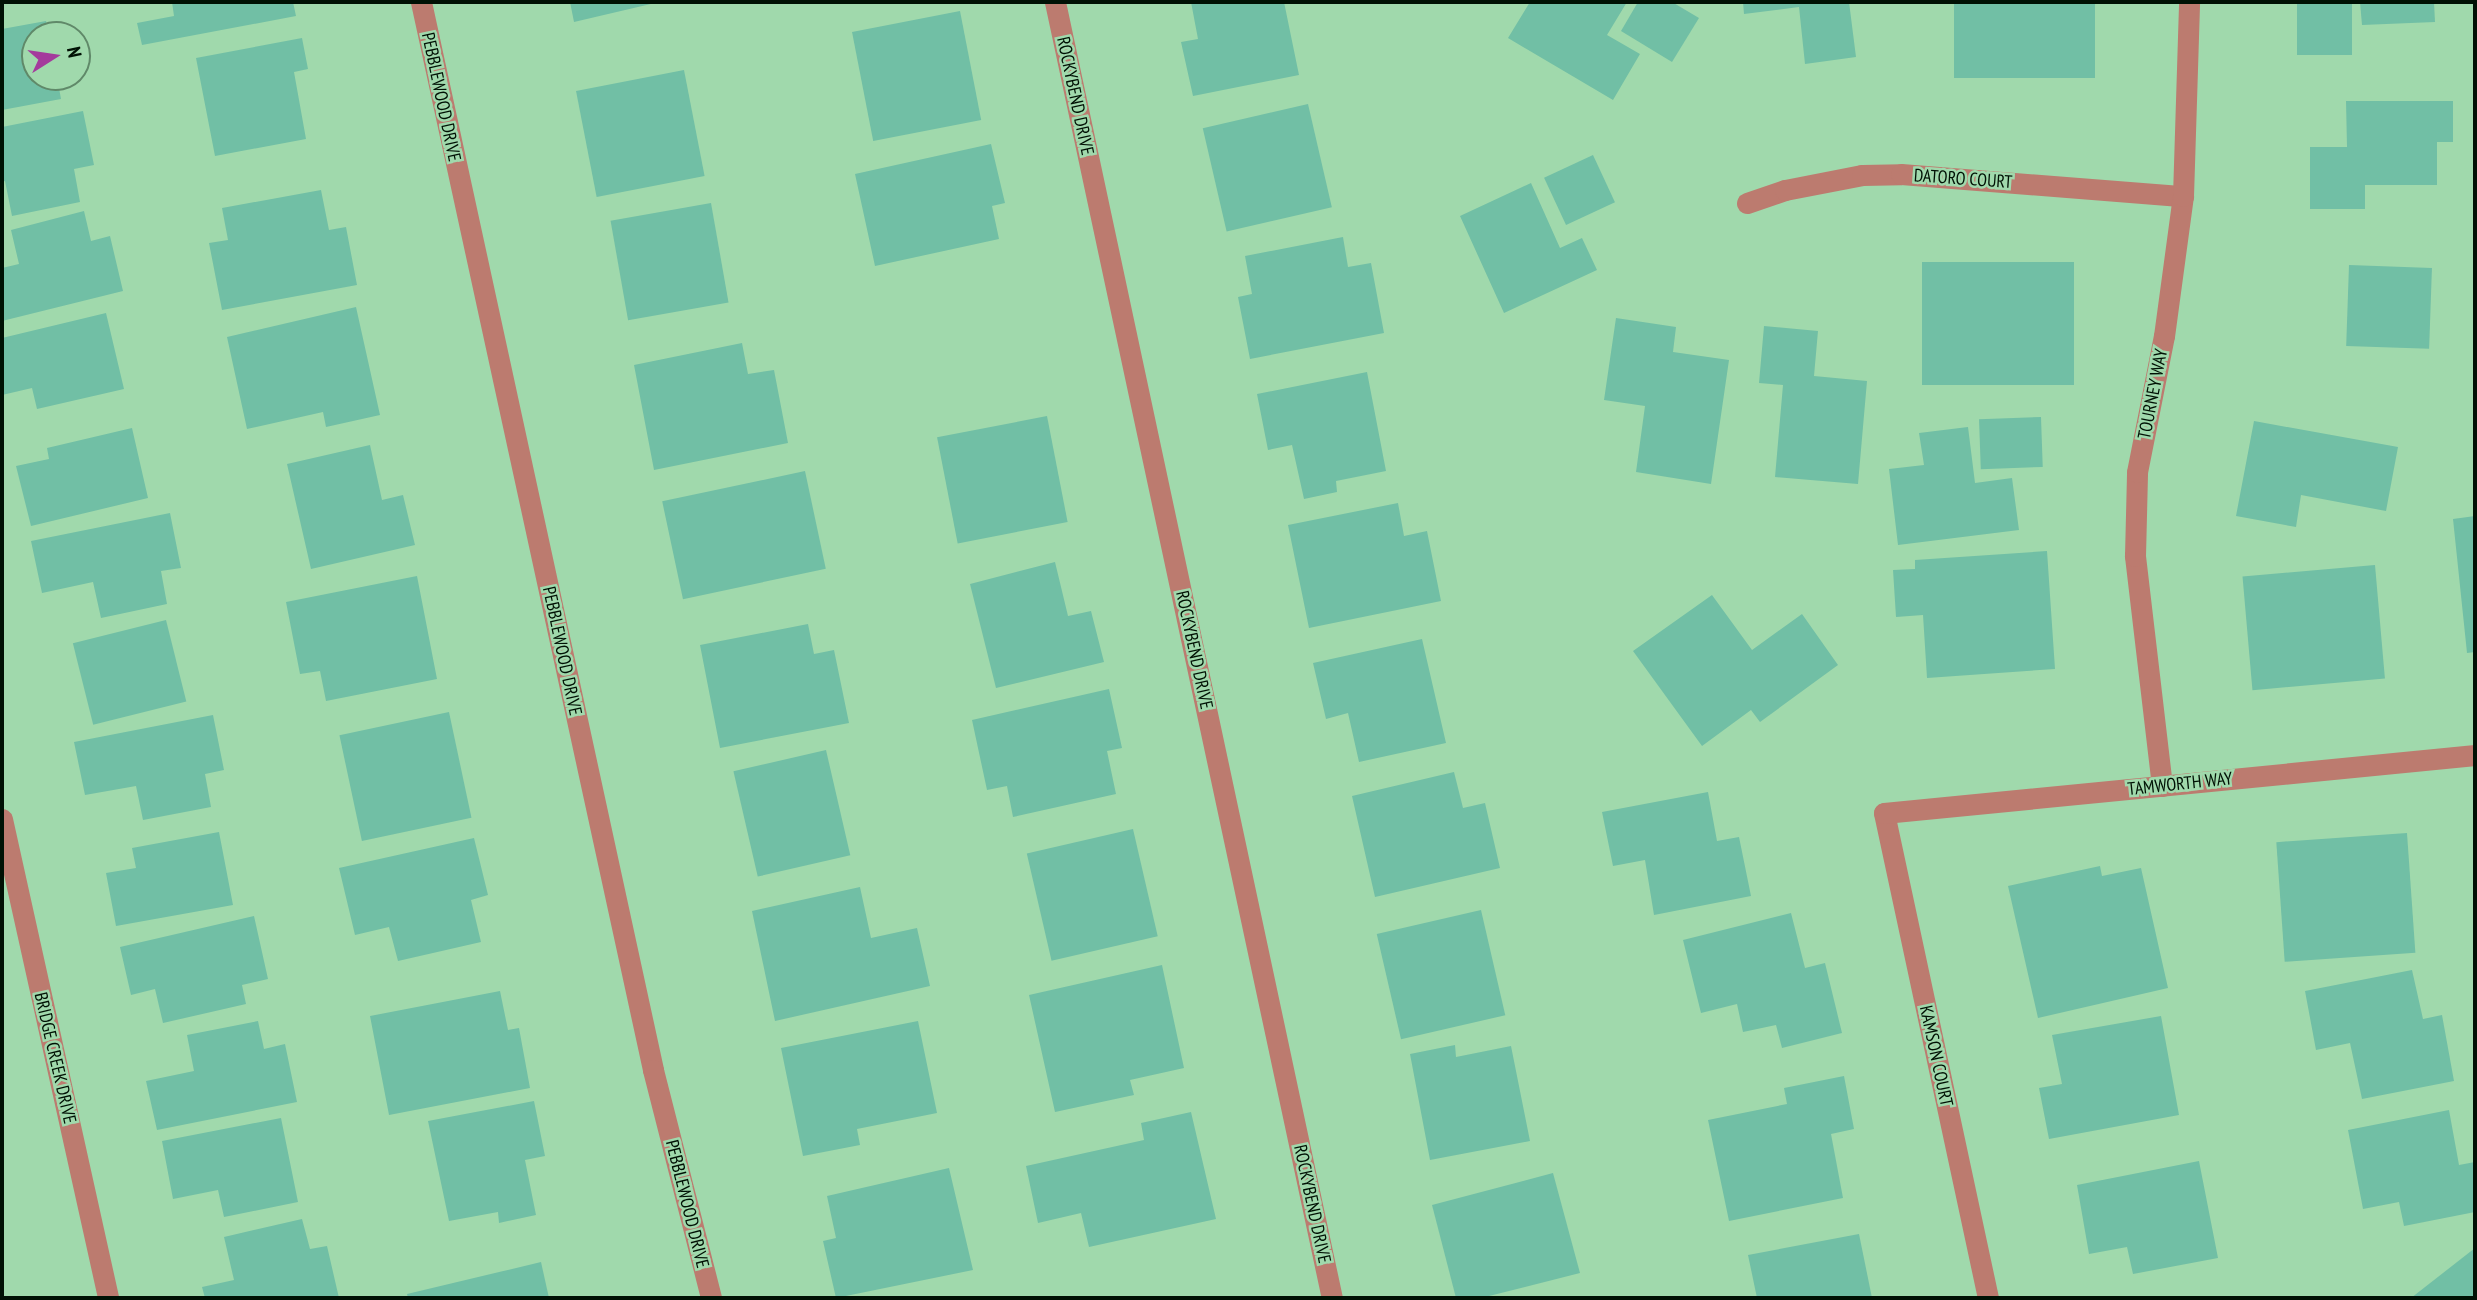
<!DOCTYPE html>
<style>
body{margin:0}
#map{position:relative;width:2477px;height:1300px;overflow:hidden;background:#a0d9ac;font-family:"PT Sans Narrow",sans-serif}
div>[style]{position:absolute}
[style*='--x']{left:calc(var(--x)*1px);top:calc(var(--y)*1px);width:calc(var(--w)*1px);rotate:calc(var(--a)*1deg)}
.building>*{inset:0;background:#71bfa5;transform-origin:0 0}
.street>*{height:21px;margin:-10.5px;padding:0 10.5px;transform-origin:10.5px;border-radius:10.5px;background:#bc7b6f}
span{translate:-50% -50%;white-space:nowrap;text-align:center;line-height:1.15;-webkit-text-stroke:5px #a0d9ac;paint-order:stroke}
.street-label{font-size:18px;color:#001104}
.frame{position:absolute;inset:0;border:4px solid #001104;pointer-events:none}
.north{position:absolute;left:21px;top:21px;width:70px;height:70px;box-sizing:border-box;background:#a0d9ac;border:2px solid #608969;border-radius:50%;rotate:78deg;font-size:19px;font-weight:700;line-height:28px;text-align:center;color:#001104}
.north::after{content:'';display:block;margin:auto;width:24px;height:32px;background:#a43b9c;clip-path:polygon(50% 0,100% 100%,50% 72%,0 100%)}
</style>
<div id="map">
<div class="building">
<i style="clip-path:polygon(172px 2px,293px 2px,296px 16px,142px 45px,137px 23px,174px 16px)"></i>
<i style="clip-path:polygon(570px 2px,655px 2px,655px 3px,574px 22px)"></i>
<i style="clip-path:polygon(1191px 2px,1284px 2px,1299px 75px,1193px 96px,1181px 42px,1198px 39px)"></i>
<i style="clip-path:polygon(1530px 2px,1627px 2px,1607px 35px,1640px 54px,1613px 100px,1508px 38px)"></i>
<i style="clip-path:polygon(1638px 2px,1672px 2px,1699px 18px,1672px 62px,1621px 31px)"></i>
<i style="clip-path:polygon(1743px 2px,1849px 2px,1856px 57px,1805px 64px,1799px 7px,1744px 14px)"></i>
<i style="left:1954px;top:2px;width:141px;height:76px"></i>
<i style="left:2297px;top:2px;width:55px;height:53px"></i>
<i style="clip-path:polygon(2360px 2px,2434px 2px,2435px 22px,2362px 25px)"></i>
<i style="left:960px;top:11px;width:111px;height:110px;rotate:79deg"></i>
<i style="clip-path:polygon(46px 21px,49px 35px,35px 35px,35px 77px,57px 77px,61px 99px,2px 110px,2px 29px)"></i>
<i style="clip-path:polygon(302px 38px,308px 69px,294px 72px,306px 139px,215px 156px,196px 58px)"></i>
<i style="left:684px;top:70px;width:108px;height:110px;rotate:79deg"></i>
<i style="clip-path:polygon(2346px 101px,2453px 101px,2453px 142px,2437px 142px,2437px 185px,2365px 185px,2365px 209px,2310px 209px,2310px 147px,2347px 147px)"></i>
<i style="left:1308px;top:104px;width:106px;height:108px;rotate:77deg"></i>
<i style="clip-path:polygon(83px 111px,94px 165px,74px 169px,80px 202px,12px 216px,5px 181px,2px 182px,2px 127px)"></i>
<i style="clip-path:polygon(991px 144px,1005px 203px,992px 206px,999px 239px,875px 266px,855px 174px)"></i>
<i style="left:1593px;top:155px;width:52px;height:54px;rotate:65deg"></i>
<i style="clip-path:polygon(1531px 183px,1560px 248px,1582px 238px,1597px 270px,1504px 313px,1460px 216px)"></i>
<i style="clip-path:polygon(321px 190px,329px 230px,346px 227px,357px 285px,222px 310px,209px 243px,228px 240px,222px 208px)"></i>
<i style="left:711px;top:203px;width:101px;height:102px;rotate:80deg"></i>
<i style="clip-path:polygon(84px 211px,91px 241px,110px 236px,123px 291px,2px 321px,2px 268px,19px 264px,11px 230px)"></i>
<i style="clip-path:polygon(1343px 237px,1348px 267px,1371px 263px,1384px 333px,1250px 359px,1238px 297px,1252px 294px,1245px 256px)"></i>
<i style="left:1922px;top:262px;width:152px;height:123px"></i>
<i style="left:2349px;top:265px;width:83px;height:81px;rotate:2deg"></i>
<i style="clip-path:polygon(356px 307px,380px 415px,326px 427px,323px 412px,247px 429px,227px 337px)"></i>
<i style="clip-path:polygon(106px 313px,124px 389px,37px 409px,32px 388px,2px 395px,2px 338px)"></i>
<i style="clip-path:polygon(1616px 318px,1676px 327px,1673px 352px,1729px 360px,1711px 484px,1636px 472px,1645px 406px,1604px 400px)"></i>
<i style="clip-path:polygon(1764px 326px,1818px 331px,1814px 376px,1867px 381px,1858px 484px,1775px 477px,1783px 385px,1759px 383px)"></i>
<i style="clip-path:polygon(742px 343px,748px 374px,774px 370px,788px 443px,654px 470px,634px 365px)"></i>
<i style="clip-path:polygon(1367px 372px,1386px 471px,1336px 481px,1337px 492px,1304px 499px,1292px 445px,1268px 450px,1257px 394px)"></i>
<i style="left:1047px;top:416px;width:108px;height:112px;rotate:79deg"></i>
<i style="left:2041px;top:417px;width:50px;height:62px;rotate:88deg"></i>
<i style="clip-path:polygon(2254px 421px,2398px 447px,2386px 511px,2301px 495px,2296px 527px,2236px 516px)"></i>
<i style="clip-path:polygon(1968px 427px,1975px 483px,2012px 478px,2019px 530px,1898px 545px,1889px 469px,1924px 465px,1919px 433px)"></i>
<i style="clip-path:polygon(132px 428px,148px 498px,31px 526px,16px 466px,49px 459px,47px 448px)"></i>
<i style="clip-path:polygon(370px 445px,382px 500px,403px 495px,415px 545px,311px 569px,287px 464px)"></i>
<i style="left:805px;top:471px;width:100px;height:146px;rotate:78deg"></i>
<i style="clip-path:polygon(1398px 503px,1404px 536px,1427px 531px,1441px 601px,1309px 628px,1288px 525px)"></i>
<i style="clip-path:polygon(170px 513px,181px 568px,161px 571px,167px 604px,101px 618px,93px 582px,42px 593px,31px 541px)"></i>
<i style="clip-path:polygon(2475px 516px,2475px 652px,2467px 653px,2453px 519px)"></i>
<i style="clip-path:polygon(2047px 551px,2055px 669px,1927px 678px,1923px 615px,1896px 617px,1893px 570px,1915px 569px,1915px 560px)"></i>
<i style="clip-path:polygon(1055px 562px,1068px 616px,1091px 611px,1104px 662px,996px 688px,970px 584px)"></i>
<i style="left:2375px;top:565px;width:114px;height:133px;rotate:85deg"></i>
<i style="clip-path:polygon(417px 576px,437px 679px,326px 701px,320px 671px,300px 674px,286px 602px)"></i>
<i style="clip-path:polygon(1712px 595px,1752px 650px,1802px 614px,1838px 665px,1760px 722px,1751px 710px,1702px 746px,1633px 651px)"></i>
<i style="left:166px;top:620px;width:84px;height:96px;rotate:76deg"></i>
<i style="clip-path:polygon(808px 624px,814px 654px,834px 650px,849px 723px,720px 748px,700px 645px)"></i>
<i style="clip-path:polygon(1422px 639px,1446px 743px,1359px 762px,1348px 713px,1326px 719px,1313px 663px)"></i>
<i style="clip-path:polygon(1109px 689px,1122px 748px,1107px 751px,1116px 794px,1013px 817px,1007px 786px,987px 790px,972px 720px)"></i>
<i style="left:449px;top:712px;width:108px;height:112px;rotate:78deg"></i>
<i style="clip-path:polygon(213px 715px,224px 770px,205px 774px,211px 807px,143px 820px,136px 786px,85px 795px,74px 742px)"></i>
<i style="left:826px;top:750px;width:108px;height:95px;rotate:77deg"></i>
<i style="clip-path:polygon(1454px 772px,1463px 808px,1485px 803px,1500px 868px,1375px 897px,1352px 796px)"></i>
<i style="clip-path:polygon(1708px 792px,1717px 841px,1739px 837px,1751px 896px,1654px 915px,1645px 860px,1613px 866px,1602px 812px)"></i>
<i style="left:1133px;top:829px;width:110px;height:109px;rotate:77deg"></i>
<i style="clip-path:polygon(219px 832px,233px 905px,116px 926px,106px 873px,136px 868px,132px 848px)"></i>
<i style="left:2407px;top:833px;width:120px;height:131px;rotate:86deg"></i>
<i style="clip-path:polygon(474px 838px,488px 895px,471px 900px,481px 942px,398px 961px,389px 927px,355px 935px,339px 868px)"></i>
<i style="clip-path:polygon(2100px 866px,2102px 876px,2141px 868px,2168px 988px,2038px 1018px,2008px 886px)"></i>
<i style="clip-path:polygon(860px 887px,871px 938px,917px 928px,930px 986px,775px 1021px,752px 911px)"></i>
<i style="left:1481px;top:910px;width:108px;height:107px;rotate:77deg"></i>
<i style="clip-path:polygon(1791px 913px,1805px 968px,1825px 963px,1842px 1033px,1782px 1048px,1776px 1025px,1743px 1032px,1737px 1004px,1701px 1013px,1683px 940px)"></i>
<i style="clip-path:polygon(254px 916px,268px 979px,242px 985px,246px 1004px,163px 1023px,155px 989px,131px 995px,120px 947px)"></i>
<i style="clip-path:polygon(1162px 965px,1184px 1068px,1130px 1080px,1134px 1095px,1055px 1112px,1029px 995px)"></i>
<i style="clip-path:polygon(2412px 970px,2423px 1019px,2442px 1015px,2454px 1081px,2362px 1099px,2350px 1043px,2316px 1050px,2305px 991px)"></i>
<i style="clip-path:polygon(500px 991px,508px 1030px,519px 1028px,530px 1088px,389px 1115px,370px 1016px)"></i>
<i style="clip-path:polygon(2161px 1016px,2179px 1115px,2049px 1139px,2039px 1088px,2062px 1084px,2052px 1035px)"></i>
<i style="clip-path:polygon(258px 1021px,264px 1049px,285px 1044px,297px 1102px,157px 1130px,146px 1081px,194px 1071px,187px 1035px)"></i>
<i style="clip-path:polygon(918px 1021px,937px 1113px,857px 1129px,860px 1145px,803px 1156px,781px 1048px)"></i>
<i style="clip-path:polygon(1455px 1045px,1456px 1057px,1511px 1046px,1530px 1141px,1430px 1160px,1410px 1054px)"></i>
<i style="clip-path:polygon(1844px 1076px,1854px 1129px,1831px 1134px,1843px 1198px,1729px 1221px,1708px 1120px,1787px 1104px,1784px 1088px)"></i>
<i style="clip-path:polygon(534px 1101px,545px 1156px,525px 1160px,536px 1215px,499px 1223px,498px 1212px,449px 1221px,428px 1121px)"></i>
<i style="clip-path:polygon(2449px 1110px,2459px 1165px,2475px 1162px,2475px 1212px,2404px 1226px,2399px 1202px,2363px 1209px,2348px 1130px)"></i>
<i style="clip-path:polygon(1191px 1112px,1216px 1219px,1089px 1247px,1081px 1213px,1038px 1223px,1026px 1166px,1144px 1140px,1141px 1123px)"></i>
<i style="clip-path:polygon(281px 1118px,298px 1202px,224px 1217px,218px 1190px,173px 1199px,162px 1141px)"></i>
<i style="clip-path:polygon(2199px 1161px,2218px 1258px,2133px 1274px,2127px 1247px,2089px 1254px,2077px 1185px)"></i>
<i style="clip-path:polygon(949px 1168px,973px 1270px,836px 1298px,823px 1241px,836px 1238px,827px 1196px)"></i>
<i style="clip-path:polygon(1553px 1173px,1580px 1273px,1481px 1298px,1456px 1298px,1432px 1205px)"></i>
<i style="clip-path:polygon(302px 1219px,310px 1249px,327px 1246px,339px 1298px,205px 1298px,202px 1287px,234px 1280px,224px 1237px)"></i>
<i style="clip-path:polygon(1859px 1234px,1872px 1298px,1757px 1298px,1748px 1255px)"></i>
<i style="clip-path:polygon(2475px 1248px,2475px 1298px,2411px 1298px)"></i>
<i style="clip-path:polygon(541px 1262px,549px 1298px,408px 1298px,407px 1294px)"></i>
</div>
<div class="street">
<i style="--x:421;--y:2;--w:1093;--a:77.74"></i>
<i style="--x:653;--y:1070;--w:235;--a:75.7"></i>
<i style="--x:1055;--y:2;--w:1325;--a:77.94"></i>
<i style="--x:1747;--y:203;--w:40;--a:-18.9"></i>
<i style="--x:1785;--y:190;--w:78;--a:-11"></i>
<i style="--x:1862;--y:175;--w:39;--a:-1"></i>
<i style="--x:1901;--y:174;--w:283;--a:4.5"></i>
<i style="--x:2162;--y:786;--w:232;--a:-96.7"></i>
<i style="--x:2135;--y:556;--w:84;--a:-88.6"></i>
<i style="--x:2137;--y:472;--w:139;--a:-78.8"></i>
<i style="--x:2164;--y:336;--w:141;--a:-82.3"></i>
<i style="--x:2183;--y:196;--w:194;--a:-88.2"></i>
<i style="--x:2;--y:819;--w:491;--a:77.5"></i>
<i style="--x:1988;--y:1298;--w:496;--a:-102.1"></i>
<i style="--x:1884;--y:813;--w:594;--a:-5.6"></i>
</div>
<div class="street-label">
<span style="left:1075px;top:96px;rotate:78deg">ROCKYBEND DRIVE</span>
<span style="left:441px;top:97px;rotate:78deg">PEBBLEWOOD DRIVE</span>
<span style="left:1963px;top:179px;rotate:4deg">DATORO COURT</span>
<span style="left:2153px;top:394px;rotate:-79deg">TOURNEY WAY</span>
<span style="left:1194px;top:650px;rotate:78deg">ROCKYBEND DRIVE</span>
<span style="left:562px;top:651px;rotate:78deg">PEBBLEWOOD DRIVE</span>
<span style="left:2180px;top:784px;rotate:-6deg">TAMWORTH WAY</span>
<span style="left:1936px;top:1056px;rotate:78deg">KAMSON COURT</span>
<span style="left:55px;top:1058px;rotate:77deg">BRIDGE CREEK DRIVE</span>
<span style="left:687px;top:1204px;rotate:76deg">PEBBLEWOOD DRIVE</span>
<span style="left:1312px;top:1204px;rotate:78deg">ROCKYBEND DRIVE</span>
</div>
<div class="frame"></div>
<div class="north">N</div>
</div>
